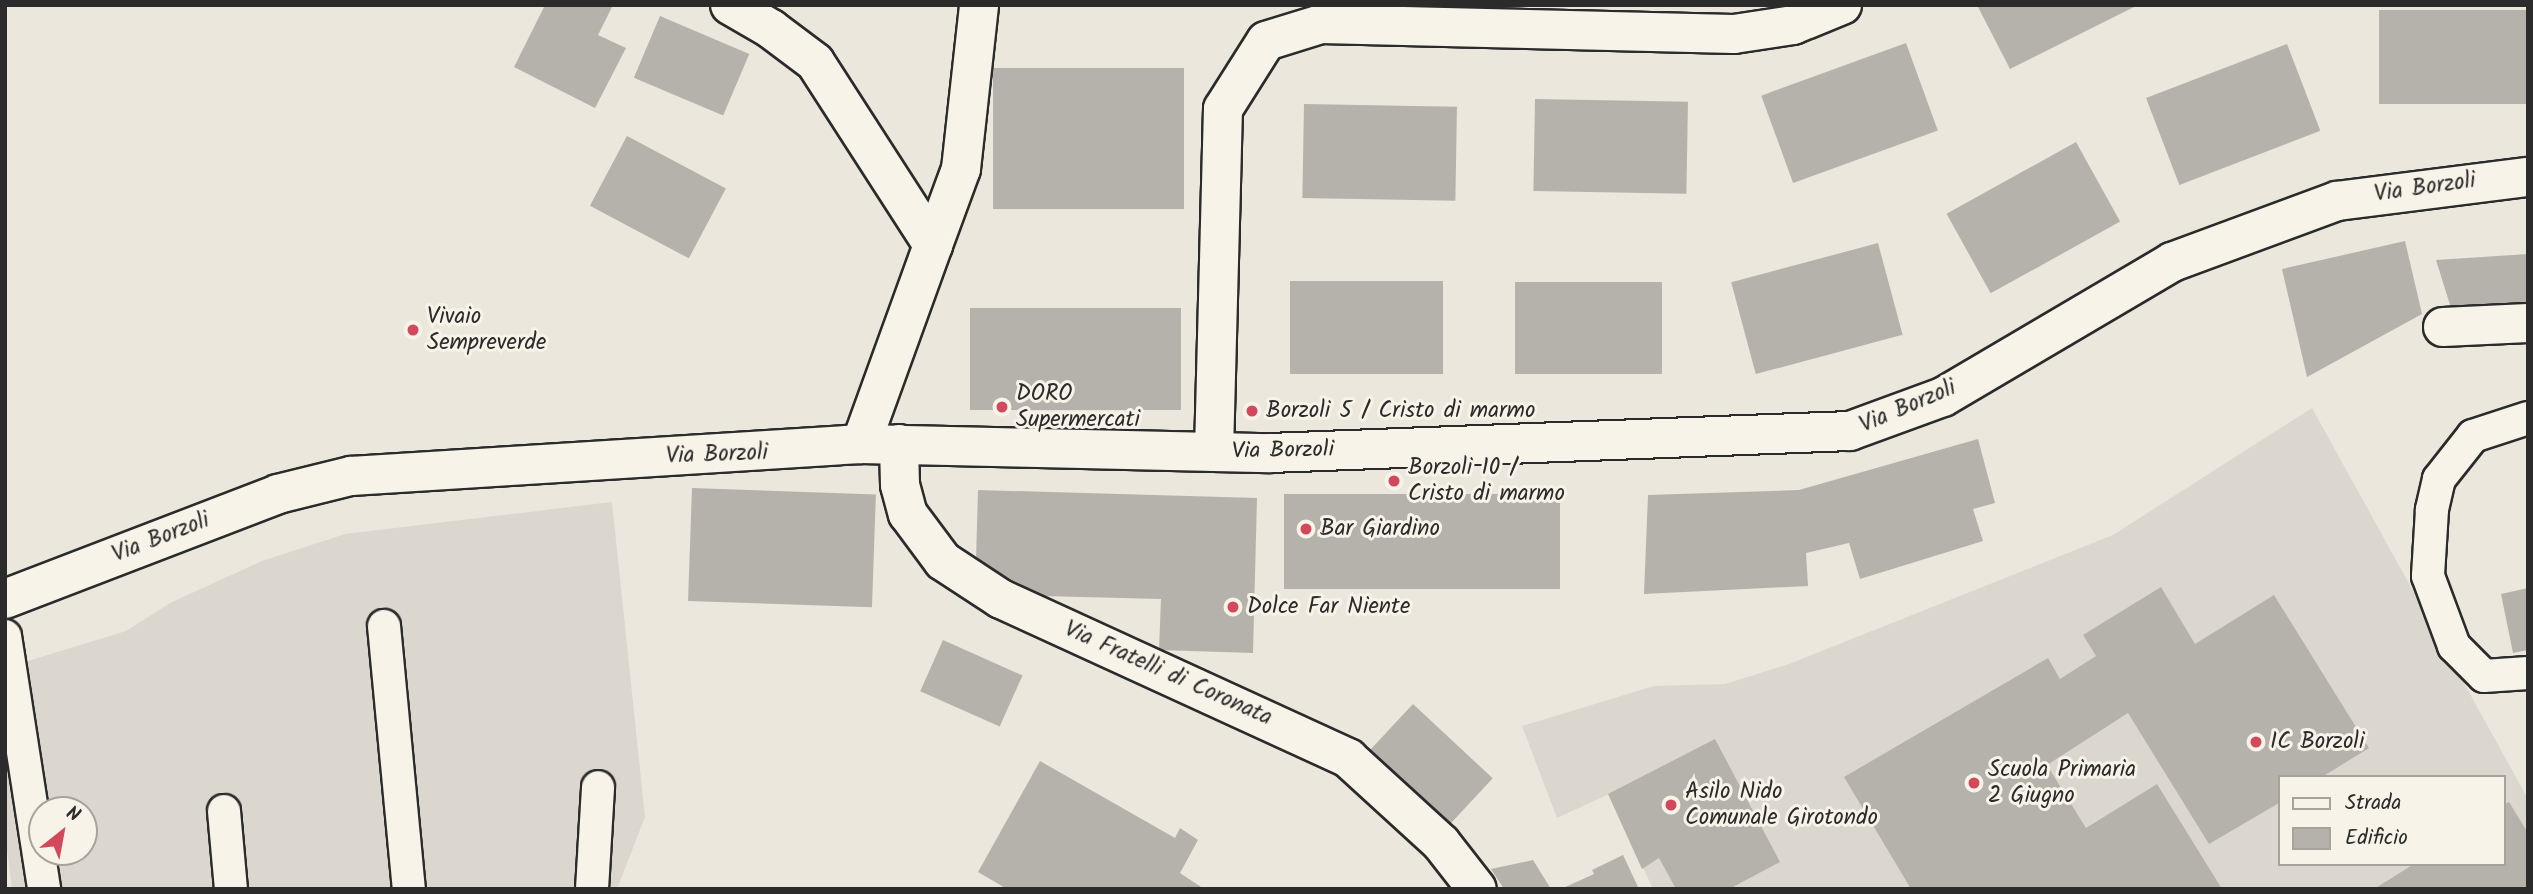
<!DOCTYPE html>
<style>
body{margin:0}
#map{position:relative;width:2533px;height:894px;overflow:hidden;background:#ebe7dd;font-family:Kalam,sans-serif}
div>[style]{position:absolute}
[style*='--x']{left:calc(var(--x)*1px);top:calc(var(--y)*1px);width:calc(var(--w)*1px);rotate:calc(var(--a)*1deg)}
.built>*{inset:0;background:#dbd7ce}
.building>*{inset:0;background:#b5b2ab;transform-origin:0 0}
.roads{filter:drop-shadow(2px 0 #2b2b2b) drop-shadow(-2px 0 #2b2b2b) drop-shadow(0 2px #2b2b2b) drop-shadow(0 -2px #2b2b2b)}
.lane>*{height:32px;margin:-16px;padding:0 16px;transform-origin:16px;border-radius:16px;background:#f7f3e8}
.street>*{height:38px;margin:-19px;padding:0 19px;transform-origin:19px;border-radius:19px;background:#f7f3e8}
.secondary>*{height:38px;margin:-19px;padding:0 19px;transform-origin:19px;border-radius:19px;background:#f7f3e8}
.dots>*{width:19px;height:19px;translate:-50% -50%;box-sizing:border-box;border:4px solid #f7f3e8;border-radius:50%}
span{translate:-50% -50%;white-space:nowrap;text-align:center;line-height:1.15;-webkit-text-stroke:6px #f7f3e8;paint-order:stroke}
.street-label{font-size:23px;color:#2b2b2b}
.poi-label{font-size:23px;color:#2b2b2b}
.left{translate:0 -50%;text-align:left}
.frame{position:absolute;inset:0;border:7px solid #2b2b2b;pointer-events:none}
.legend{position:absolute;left:2278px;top:775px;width:228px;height:91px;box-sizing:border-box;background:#f7f3e8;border:2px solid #a5a39c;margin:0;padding:9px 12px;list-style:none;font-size:21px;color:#2b2b2b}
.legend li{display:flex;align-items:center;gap:14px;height:35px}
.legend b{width:35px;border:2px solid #a5a39c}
.north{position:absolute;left:28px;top:796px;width:70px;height:70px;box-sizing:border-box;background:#f7f3e8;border:2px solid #a5a39c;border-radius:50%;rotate:31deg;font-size:19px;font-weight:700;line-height:28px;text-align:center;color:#2b2b2b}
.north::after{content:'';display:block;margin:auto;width:24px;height:32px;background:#d1495b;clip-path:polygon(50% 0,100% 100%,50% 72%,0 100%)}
</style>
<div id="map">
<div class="built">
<i style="clip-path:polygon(evenodd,2312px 408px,2528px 799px,2528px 889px,1653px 889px,1609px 794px,1557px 818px,1522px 726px,1654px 686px,1725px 684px,1789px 664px,2113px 535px,2312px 408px,2279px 777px,2503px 777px,2503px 864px,2279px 864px,2279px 777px)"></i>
<i style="clip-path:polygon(evenodd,612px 502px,645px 817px,617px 889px,12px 889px,5px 834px,5px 668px,126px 631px,172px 602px,262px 561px,345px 534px,612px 502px,42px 810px,84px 810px,84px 852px,42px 852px,42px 810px)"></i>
</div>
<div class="building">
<i style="clip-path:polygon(545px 5px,613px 5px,598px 35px,626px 48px,595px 108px,514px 67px)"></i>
<i style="clip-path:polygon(1977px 5px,2138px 5px,2010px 69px)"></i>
<i style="left:2528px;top:10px;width:94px;height:149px;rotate:90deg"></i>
<i style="left:660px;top:16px;width:97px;height:67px;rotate:23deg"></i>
<i style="left:1906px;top:43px;width:93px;height:154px;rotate:70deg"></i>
<i style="left:2287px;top:44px;width:93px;height:151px;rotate:69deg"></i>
<i style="left:1184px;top:68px;width:141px;height:191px;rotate:90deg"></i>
<i style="left:1535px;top:99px;width:153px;height:92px;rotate:1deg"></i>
<i style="left:1304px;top:104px;width:153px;height:94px;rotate:1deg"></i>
<i style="left:627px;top:136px;width:112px;height:79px;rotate:28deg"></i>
<i style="left:2076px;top:142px;width:91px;height:148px;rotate:61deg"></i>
<i style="clip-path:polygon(2405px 241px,2422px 314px,2307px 377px,2282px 269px)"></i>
<i style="left:1878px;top:243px;width:95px;height:152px;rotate:75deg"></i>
<i style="clip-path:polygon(2528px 254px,2528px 306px,2451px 308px,2436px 260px)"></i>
<i style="left:1290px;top:281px;width:153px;height:93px"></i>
<i style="left:1515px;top:282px;width:147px;height:92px"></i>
<i style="left:970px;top:308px;width:211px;height:102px"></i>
<i style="clip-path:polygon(1978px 439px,1995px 503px,1973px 509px,1983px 541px,1860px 579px,1849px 543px,1806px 553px,1808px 586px,1644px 594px,1648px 495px,1799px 490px)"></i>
<i style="left:692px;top:488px;width:184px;height:113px;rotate:2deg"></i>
<i style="clip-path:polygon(978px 490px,1257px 498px,1253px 653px,1159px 650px,1161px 599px,1042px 596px,976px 560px)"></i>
<i style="left:1284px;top:494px;width:276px;height:95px"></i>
<i style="clip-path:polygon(2161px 587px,2195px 644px,2274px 595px,2369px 748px,2322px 777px,2279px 777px,2279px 803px,2209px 844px,2128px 713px,2047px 765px,2086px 828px,2157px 784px,2222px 889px,1911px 889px,1844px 777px,2048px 658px,2060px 679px,2096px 656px,2083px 635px)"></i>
<i style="clip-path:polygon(2528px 588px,2528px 650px,2513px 653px,2501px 594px)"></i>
<i style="left:943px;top:640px;width:87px;height:56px;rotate:24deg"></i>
<i style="left:1413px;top:704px;width:109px;height:76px;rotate:43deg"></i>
<i style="clip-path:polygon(1715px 739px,1780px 862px,1729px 889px,1676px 889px,1659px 858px,1642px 869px,1608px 794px)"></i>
<i style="clip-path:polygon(1040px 761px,1175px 838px,1180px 828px,1198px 840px,1180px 873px,1204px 889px,1007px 889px,978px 872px)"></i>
<i style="clip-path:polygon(2509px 802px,2528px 833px,2528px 889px,2374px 889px,2414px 864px,2503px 864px,2503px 805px)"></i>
<i style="clip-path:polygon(1623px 855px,1639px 889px,1561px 889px,1594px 874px,1592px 870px)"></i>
<i style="clip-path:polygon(1533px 860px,1551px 889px,1504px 889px,1491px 869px)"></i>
</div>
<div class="roads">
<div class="lane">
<i style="--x:2528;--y:418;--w:58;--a:161.9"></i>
<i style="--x:2473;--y:436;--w:55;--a:128.3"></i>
<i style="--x:2439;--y:479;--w:32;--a:103"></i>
<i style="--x:2432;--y:510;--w:66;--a:93.5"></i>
<i style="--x:2428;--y:576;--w:75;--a:69.6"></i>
<i style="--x:2454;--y:646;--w:42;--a:45"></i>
<i style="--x:2484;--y:676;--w:44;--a:-3.9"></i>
<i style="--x:384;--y:626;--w:264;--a:84.6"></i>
<i style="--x:5;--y:636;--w:256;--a:81.2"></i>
<i style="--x:224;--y:811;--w:78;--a:84.9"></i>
<i style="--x:592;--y:889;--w:102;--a:-86.6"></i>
</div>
<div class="street">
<i style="--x:933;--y:245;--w:81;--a:-69.8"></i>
<i style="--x:961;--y:169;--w:165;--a:-83.7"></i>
<i style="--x:2443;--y:327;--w:85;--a:-2.7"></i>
<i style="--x:899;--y:444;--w:41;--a:88.6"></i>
<i style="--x:900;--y:485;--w:30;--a:75"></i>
<i style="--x:908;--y:514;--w:59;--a:53.3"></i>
<i style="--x:943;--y:561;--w:69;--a:33.2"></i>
<i style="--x:1001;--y:599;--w:382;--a:24.6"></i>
<i style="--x:1348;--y:758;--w:126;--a:42.4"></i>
<i style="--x:1441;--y:843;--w:58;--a:52"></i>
<i style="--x:1214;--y:452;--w:343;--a:-88.5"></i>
<i style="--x:1223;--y:109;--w:80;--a:-57.7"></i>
<i style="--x:1266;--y:41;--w:58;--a:-17.2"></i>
<i style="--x:1321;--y:24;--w:413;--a:1.4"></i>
<i style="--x:1734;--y:34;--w:60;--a:-8.7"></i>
<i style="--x:1793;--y:25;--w:53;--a:-22.2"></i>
</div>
<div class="secondary">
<i style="--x:730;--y:5;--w:48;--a:30.3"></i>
<i style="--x:771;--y:29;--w:55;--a:36.9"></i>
<i style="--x:815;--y:62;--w:218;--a:57.2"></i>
<i style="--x:933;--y:245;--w:212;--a:109.9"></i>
<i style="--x:5;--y:599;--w:292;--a:-21"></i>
<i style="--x:278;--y:494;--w:75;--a:-13.9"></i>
<i style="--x:351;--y:476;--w:511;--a:-3.59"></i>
<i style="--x:861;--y:444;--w:409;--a:1.3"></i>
<i style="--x:1270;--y:453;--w:580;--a:-2.17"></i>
<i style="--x:1850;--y:431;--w:99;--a:-20.1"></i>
<i style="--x:1943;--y:397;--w:266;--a:-30.5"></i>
<i style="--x:2172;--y:262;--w:176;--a:-20.3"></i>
<i style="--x:2337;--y:201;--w:193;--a:-7.2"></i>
</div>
</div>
<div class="dots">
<i style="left:413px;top:330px;background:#d1495b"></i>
<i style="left:1002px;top:407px;background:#d1495b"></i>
<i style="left:1252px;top:411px;background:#d1495b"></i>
<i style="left:1394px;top:481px;background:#d1495b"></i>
<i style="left:1306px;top:529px;background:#d1495b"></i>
<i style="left:1233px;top:607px;background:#d1495b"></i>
<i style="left:2256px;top:742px;background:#d1495b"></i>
<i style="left:1974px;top:783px;background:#d1495b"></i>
<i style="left:1671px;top:805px;background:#d1495b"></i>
</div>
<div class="street-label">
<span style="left:2425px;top:188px;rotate:-8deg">Via Borzoli</span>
<span style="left:1908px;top:407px;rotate:-23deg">Via Borzoli</span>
<span style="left:1283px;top:451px;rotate:-1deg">Via Borzoli</span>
<span style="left:717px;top:455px;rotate:-2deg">Via Borzoli</span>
<span style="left:161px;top:538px;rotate:-21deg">Via Borzoli</span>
<span style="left:1168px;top:674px;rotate:24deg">Via Fratelli di Coronata</span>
</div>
<div class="poi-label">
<span class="left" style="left:427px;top:330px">Vivaio<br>Sempreverde</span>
<span class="left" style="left:1016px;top:407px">DORO<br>Supermercati</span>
<span class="left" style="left:1266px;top:411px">Borzoli 5 / Cristo di marmo</span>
<span class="left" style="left:1408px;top:481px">Borzoli 10 /<br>Cristo di marmo</span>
<span class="left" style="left:1320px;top:529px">Bar Giardino</span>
<span class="left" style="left:1247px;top:607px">Dolce Far Niente</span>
<span class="left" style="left:2270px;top:742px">IC Borzoli</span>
<span class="left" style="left:1988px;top:783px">Scuola Primaria<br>2 Giugno</span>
<span class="left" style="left:1685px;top:805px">Asilo Nido<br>Comunale Girotondo</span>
</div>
<div class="frame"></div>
<ul class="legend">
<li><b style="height:9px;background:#f7f3e8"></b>Strada</li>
<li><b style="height:19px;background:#b5b2ab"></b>Edificio</li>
</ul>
<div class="north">N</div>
</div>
